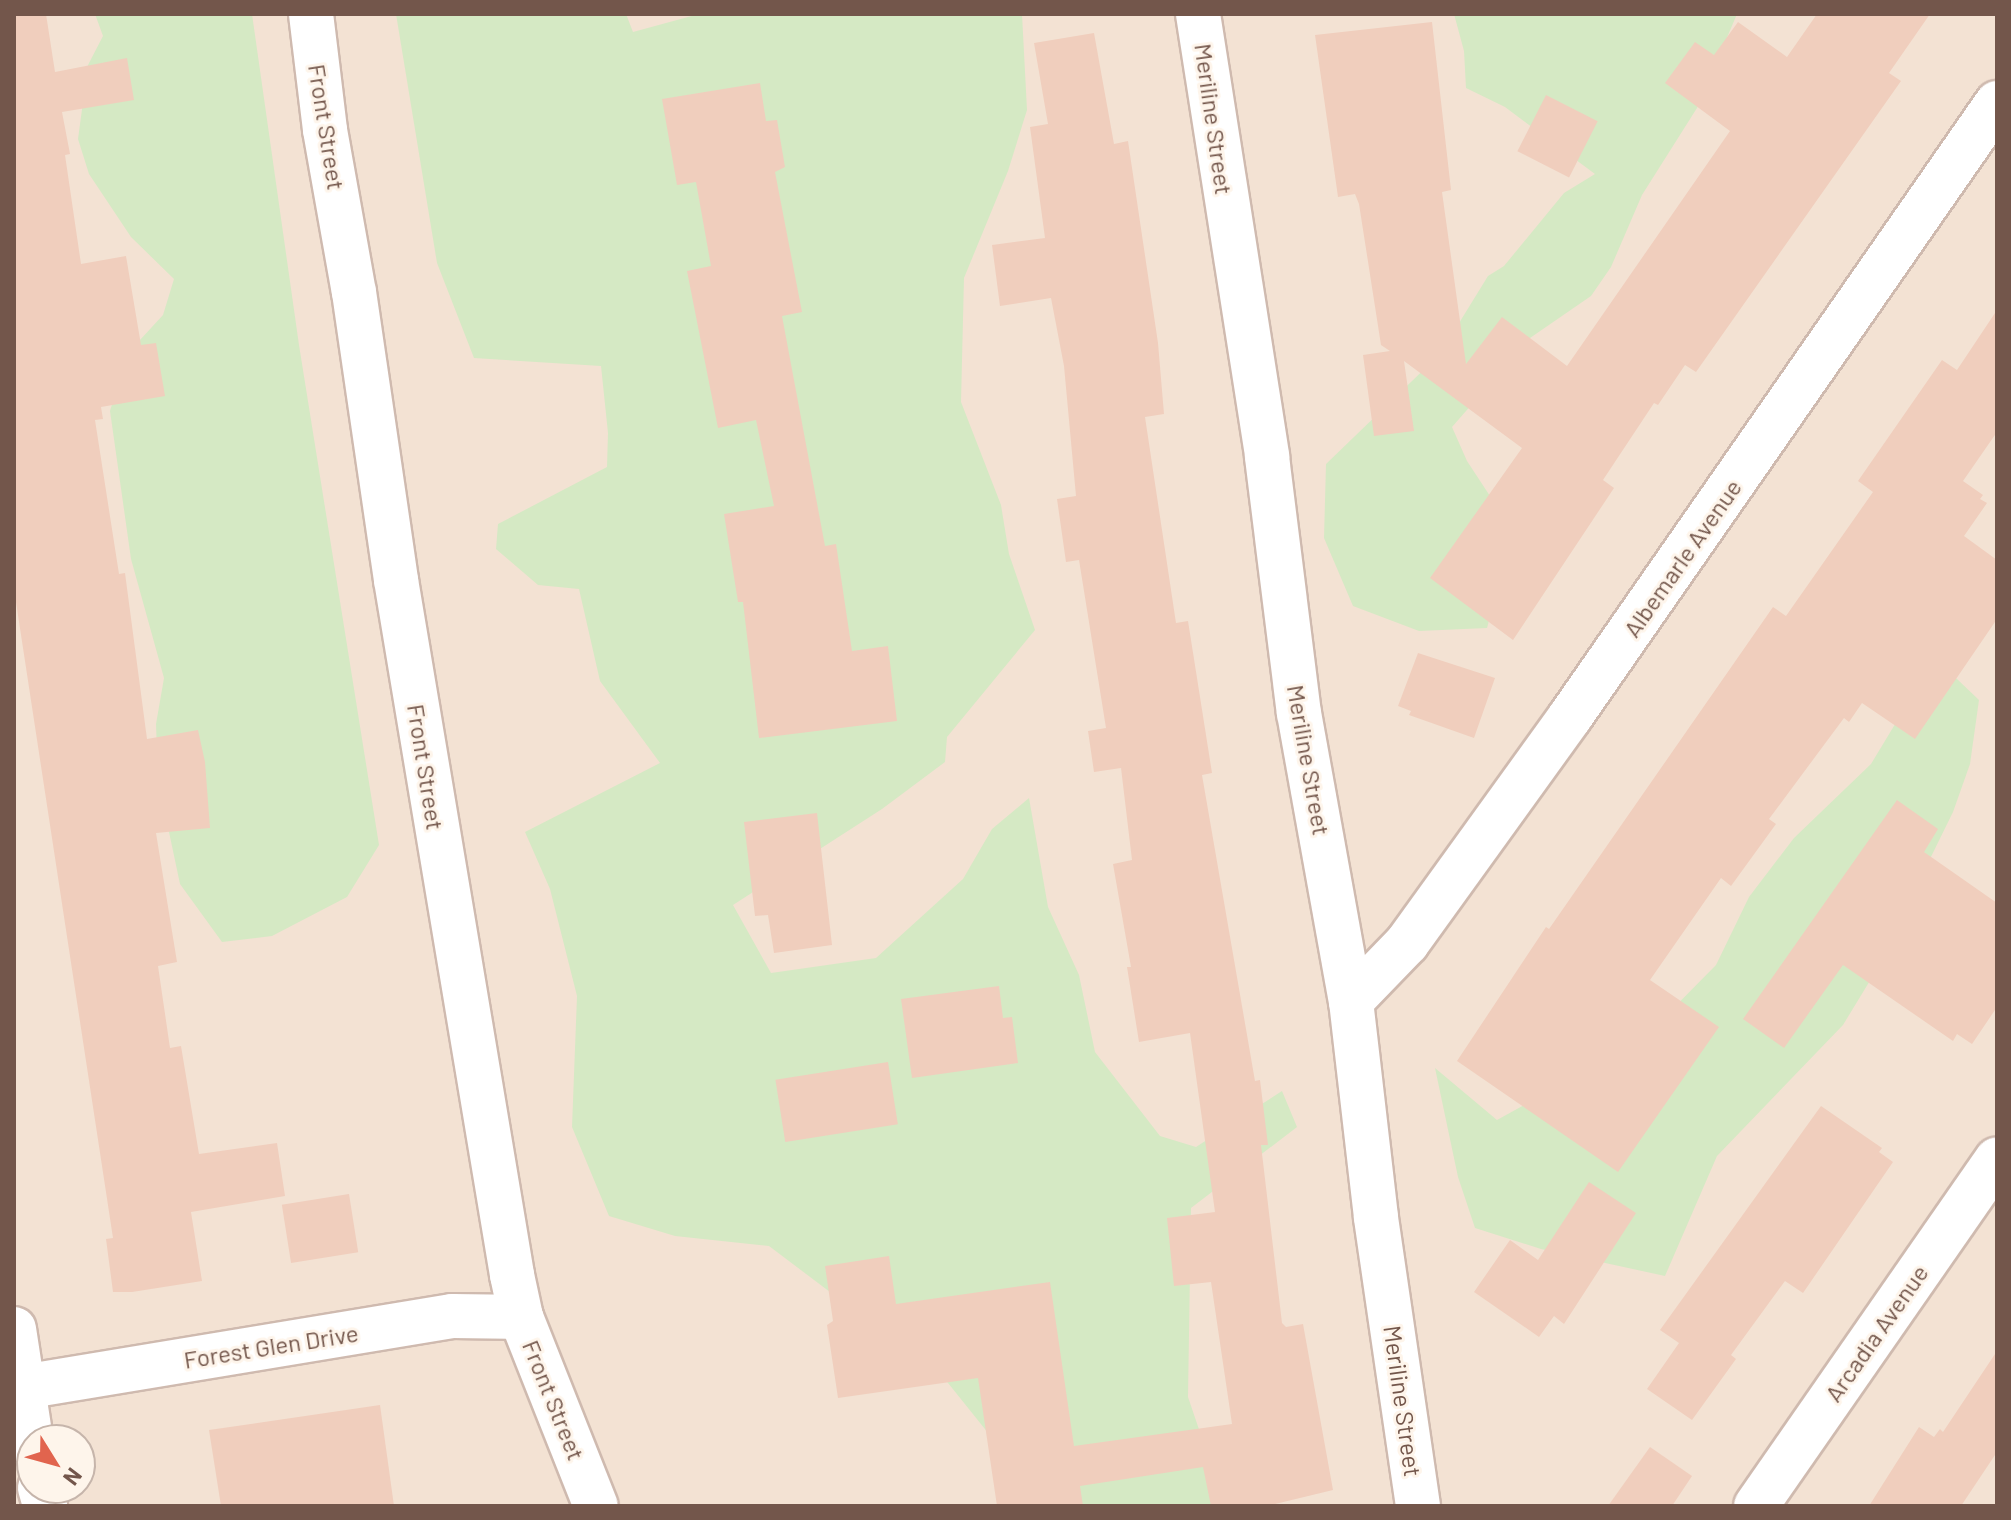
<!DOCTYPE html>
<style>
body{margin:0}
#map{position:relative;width:2011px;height:1520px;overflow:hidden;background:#fbf1e5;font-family:Barlow,sans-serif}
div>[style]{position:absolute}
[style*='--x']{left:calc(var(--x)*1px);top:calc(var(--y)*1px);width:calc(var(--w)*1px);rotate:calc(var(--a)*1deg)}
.residential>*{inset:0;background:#f3e2d3}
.green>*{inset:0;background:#d5e9c4}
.building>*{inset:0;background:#f0cebd;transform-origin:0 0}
.roads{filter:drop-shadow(2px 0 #cfbaaf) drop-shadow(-2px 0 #cfbaaf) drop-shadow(0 2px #cfbaaf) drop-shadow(0 -2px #cfbaaf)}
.minor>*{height:44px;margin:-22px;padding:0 22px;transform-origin:22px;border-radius:22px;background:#fff}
.secondary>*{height:44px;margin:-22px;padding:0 22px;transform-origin:22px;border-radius:22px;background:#fff}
span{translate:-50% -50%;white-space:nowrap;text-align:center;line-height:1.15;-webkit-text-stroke:6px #fef5eb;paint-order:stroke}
.street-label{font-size:24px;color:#73564b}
.frame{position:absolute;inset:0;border:16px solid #73564b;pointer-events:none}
.north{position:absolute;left:16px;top:1424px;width:80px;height:80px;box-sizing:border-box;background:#fef5eb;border:2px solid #c6b5ab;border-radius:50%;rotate:127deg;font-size:22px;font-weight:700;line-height:32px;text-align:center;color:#73564b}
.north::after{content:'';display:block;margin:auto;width:28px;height:36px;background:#e1644e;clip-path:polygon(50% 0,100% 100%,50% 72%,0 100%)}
</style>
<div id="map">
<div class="residential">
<i style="clip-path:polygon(evenodd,14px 14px,1997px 14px,1997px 1506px,14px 1506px,14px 14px,32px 1440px,80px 1440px,80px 1488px,32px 1488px,32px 1440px)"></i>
</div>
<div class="green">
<i style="clip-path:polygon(95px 14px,252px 14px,299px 345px,379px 845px,347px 897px,272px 936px,222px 942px,180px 884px,158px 780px,156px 724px,164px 678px,131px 559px,110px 411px,128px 353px,163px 315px,174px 279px,131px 237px,89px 174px,78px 139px,88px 65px,103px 36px)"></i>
<i style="clip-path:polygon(396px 14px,626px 14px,633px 32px,699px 14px,1022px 14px,1027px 110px,1008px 171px,964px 278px,961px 402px,1001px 505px,1009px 554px,1035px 630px,947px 737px,945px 762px,882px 809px,733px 905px,771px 973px,876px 958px,963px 879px,992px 829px,1029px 798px,1048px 907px,1079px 975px,1095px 1052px,1160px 1136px,1196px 1147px,1282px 1091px,1297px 1127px,1191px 1208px,1188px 1397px,1225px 1506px,1011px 1506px,1013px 1464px,944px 1378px,769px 1246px,675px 1236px,609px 1216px,572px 1127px,577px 996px,550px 889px,525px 832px,660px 763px,600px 681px,579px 589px,538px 585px,496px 549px,498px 524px,607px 467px,608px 433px,601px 366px,474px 358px,437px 263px)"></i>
<i style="clip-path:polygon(1454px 14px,1737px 14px,1697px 108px,1642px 195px,1611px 267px,1591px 296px,1530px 338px,1452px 427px,1467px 461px,1513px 531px,1487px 628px,1419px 631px,1353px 606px,1324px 538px,1326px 464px,1440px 354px,1488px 276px,1504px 266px,1564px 193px,1595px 174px,1505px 107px,1466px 88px,1464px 51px)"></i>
<i style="clip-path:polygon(1935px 658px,1979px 700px,1970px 764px,1953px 812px,1871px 979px,1843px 1025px,1717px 1156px,1665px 1276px,1541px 1249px,1475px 1228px,1458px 1177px,1435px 1068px,1497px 1120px,1643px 1039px,1716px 965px,1749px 897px,1794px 838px,1871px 764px)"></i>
</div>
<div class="building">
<i style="clip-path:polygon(14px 14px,46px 14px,55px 72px,127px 58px,134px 100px,62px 112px,70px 154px,65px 155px,81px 264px,126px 256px,141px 345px,156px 343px,165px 396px,101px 407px,103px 419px,95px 420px,119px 574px,125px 573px,147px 739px,198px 730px,205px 762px,210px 828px,156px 833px,177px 962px,158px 966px,170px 1048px,181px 1046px,199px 1154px,277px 1143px,285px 1196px,191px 1212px,202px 1281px,132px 1292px,113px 1292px,106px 1239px,113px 1238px,14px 589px)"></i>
<i style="clip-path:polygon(1817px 14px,1930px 14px,1889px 73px,1901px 81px,1696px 372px,1685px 365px,1658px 405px,1654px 403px,1603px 480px,1614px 488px,1513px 640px,1430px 578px,1522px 448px,1404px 361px,1414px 431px,1374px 436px,1363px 355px,1390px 351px,1381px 345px,1359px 204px,1355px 194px,1338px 197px,1315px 35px,1432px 22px,1451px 190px,1442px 192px,1466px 364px,1502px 317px,1567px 366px,1730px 131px,1665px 83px,1695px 42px,1714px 55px,1738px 22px,1787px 57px)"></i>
<i style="clip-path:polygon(1094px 33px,1114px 144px,1128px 141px,1158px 343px,1164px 414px,1145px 417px,1176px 623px,1188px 621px,1212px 773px,1202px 775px,1255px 1081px,1260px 1080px,1268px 1145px,1261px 1145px,1282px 1323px,1286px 1327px,1303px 1324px,1333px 1490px,1267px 1506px,1211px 1506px,1203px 1467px,1080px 1486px,1083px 1506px,997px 1506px,978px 1378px,838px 1398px,827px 1325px,833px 1321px,825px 1266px,889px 1256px,896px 1304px,1050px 1282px,1074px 1446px,1232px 1424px,1211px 1282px,1174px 1286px,1167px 1218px,1215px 1212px,1190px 1033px,1139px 1042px,1127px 967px,1131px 967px,1113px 864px,1132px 860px,1121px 768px,1094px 772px,1088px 731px,1106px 728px,1079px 560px,1066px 562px,1057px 499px,1076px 496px,1064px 366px,1051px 298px,1000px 306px,992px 245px,1045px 238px,1030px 127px,1048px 124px,1034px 43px)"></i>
<i style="clip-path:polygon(760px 83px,766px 121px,777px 120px,785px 167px,775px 172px,802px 312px,782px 316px,825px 546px,836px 544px,852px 651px,888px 646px,897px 721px,759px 738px,743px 602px,738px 602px,724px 514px,774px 506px,756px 420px,718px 428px,687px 271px,711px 266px,696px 182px,677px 185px,662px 99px)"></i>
<i style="left:1546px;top:95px;width:58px;height:63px;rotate:27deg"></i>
<i style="clip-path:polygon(1997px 310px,1997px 432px,1963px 481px,1983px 495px,1980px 499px,1987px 503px,1964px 536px,1997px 560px,1997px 619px,1915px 739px,1862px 703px,1849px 722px,1844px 718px,1769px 819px,1776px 824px,1731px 886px,1721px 878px,1650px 980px,1719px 1027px,1618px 1172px,1457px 1061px,1546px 927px,1549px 929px,1773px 607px,1786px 616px,1873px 492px,1858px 481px,1942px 360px,1957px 370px)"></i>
<i style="clip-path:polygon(1418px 653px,1495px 678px,1474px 738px,1409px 715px,1411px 711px,1398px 706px)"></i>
<i style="clip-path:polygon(1897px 800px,1938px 829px,1924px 852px,1997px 903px,1997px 1007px,1972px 1044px,1957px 1034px,1953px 1041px,1843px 965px,1784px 1048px,1743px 1019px)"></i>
<i style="clip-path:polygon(817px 813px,832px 945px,774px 953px,768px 915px,755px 916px,744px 822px)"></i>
<i style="clip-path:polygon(999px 986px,1003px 1018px,1012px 1017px,1018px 1063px,912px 1078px,901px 999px)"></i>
<i style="left:888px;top:1062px;width:63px;height:114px;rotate:81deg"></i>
<i style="clip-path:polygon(1821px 1106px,1882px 1148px,1879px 1152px,1893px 1162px,1803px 1293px,1785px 1281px,1731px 1355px,1736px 1359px,1692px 1420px,1647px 1389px,1679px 1343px,1660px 1330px)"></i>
<i style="clip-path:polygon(1589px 1182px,1636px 1213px,1564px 1324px,1554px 1316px,1539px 1337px,1474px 1292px,1510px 1240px,1538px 1260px)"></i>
<i style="left:349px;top:1194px;width:59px;height:68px;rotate:81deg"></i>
<i style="clip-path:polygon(1997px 1351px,1997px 1452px,1961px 1506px,1869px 1506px,1919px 1427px,1934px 1437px,1940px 1429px,1943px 1432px)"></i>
<i style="clip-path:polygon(380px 1405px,394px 1506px,221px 1506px,209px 1430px)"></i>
<i style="clip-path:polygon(1650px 1447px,1692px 1476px,1672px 1506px,1608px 1506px)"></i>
</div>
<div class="roads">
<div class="minor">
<i style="--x:1198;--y:14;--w:448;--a:81.1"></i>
<i style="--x:1267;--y:457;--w:258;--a:82.9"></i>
<i style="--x:1299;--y:713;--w:293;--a:79.8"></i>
<i style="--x:1351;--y:1001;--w:218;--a:83.4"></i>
<i style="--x:1376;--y:1218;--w:291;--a:81.7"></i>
<i style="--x:1351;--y:1001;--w:81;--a:-46"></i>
<i style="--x:1407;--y:943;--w:279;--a:-54.2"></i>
<i style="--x:1570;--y:717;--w:748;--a:-55.18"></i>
<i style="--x:14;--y:1329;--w:119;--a:81.3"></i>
<i style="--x:23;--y:1387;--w:435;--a:-9.4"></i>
<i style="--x:452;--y:1316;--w:69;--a:0.8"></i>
<i style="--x:40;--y:1488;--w:19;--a:74"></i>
<i style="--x:1756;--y:1506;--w:422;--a:-55.2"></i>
</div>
<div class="secondary">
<i style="--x:311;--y:14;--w:117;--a:83.1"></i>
<i style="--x:325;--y:130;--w:165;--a:79.9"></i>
<i style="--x:354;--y:292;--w:291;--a:81.7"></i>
<i style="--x:396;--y:580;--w:705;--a:80.52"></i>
<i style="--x:512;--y:1275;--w:43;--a:77.9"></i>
<i style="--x:521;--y:1317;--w:203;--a:68.4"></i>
</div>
</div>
<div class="street-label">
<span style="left:1214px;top:119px;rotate:82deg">Meriline Street</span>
<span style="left:327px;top:127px;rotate:81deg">Front Street</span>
<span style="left:1682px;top:558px;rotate:-55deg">Albemarle Avenue</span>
<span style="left:1309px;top:760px;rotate:80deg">Meriline Street</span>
<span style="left:426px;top:767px;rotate:81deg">Front Street</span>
<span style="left:1876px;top:1333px;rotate:-55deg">Arcadia Avenue</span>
<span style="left:271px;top:1346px;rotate:-9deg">Forest Glen Drive</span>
<span style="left:554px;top:1400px;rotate:68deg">Front Street</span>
<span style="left:1403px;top:1401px;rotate:82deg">Meriline Street</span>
</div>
<div class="frame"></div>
<div class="north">N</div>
</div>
